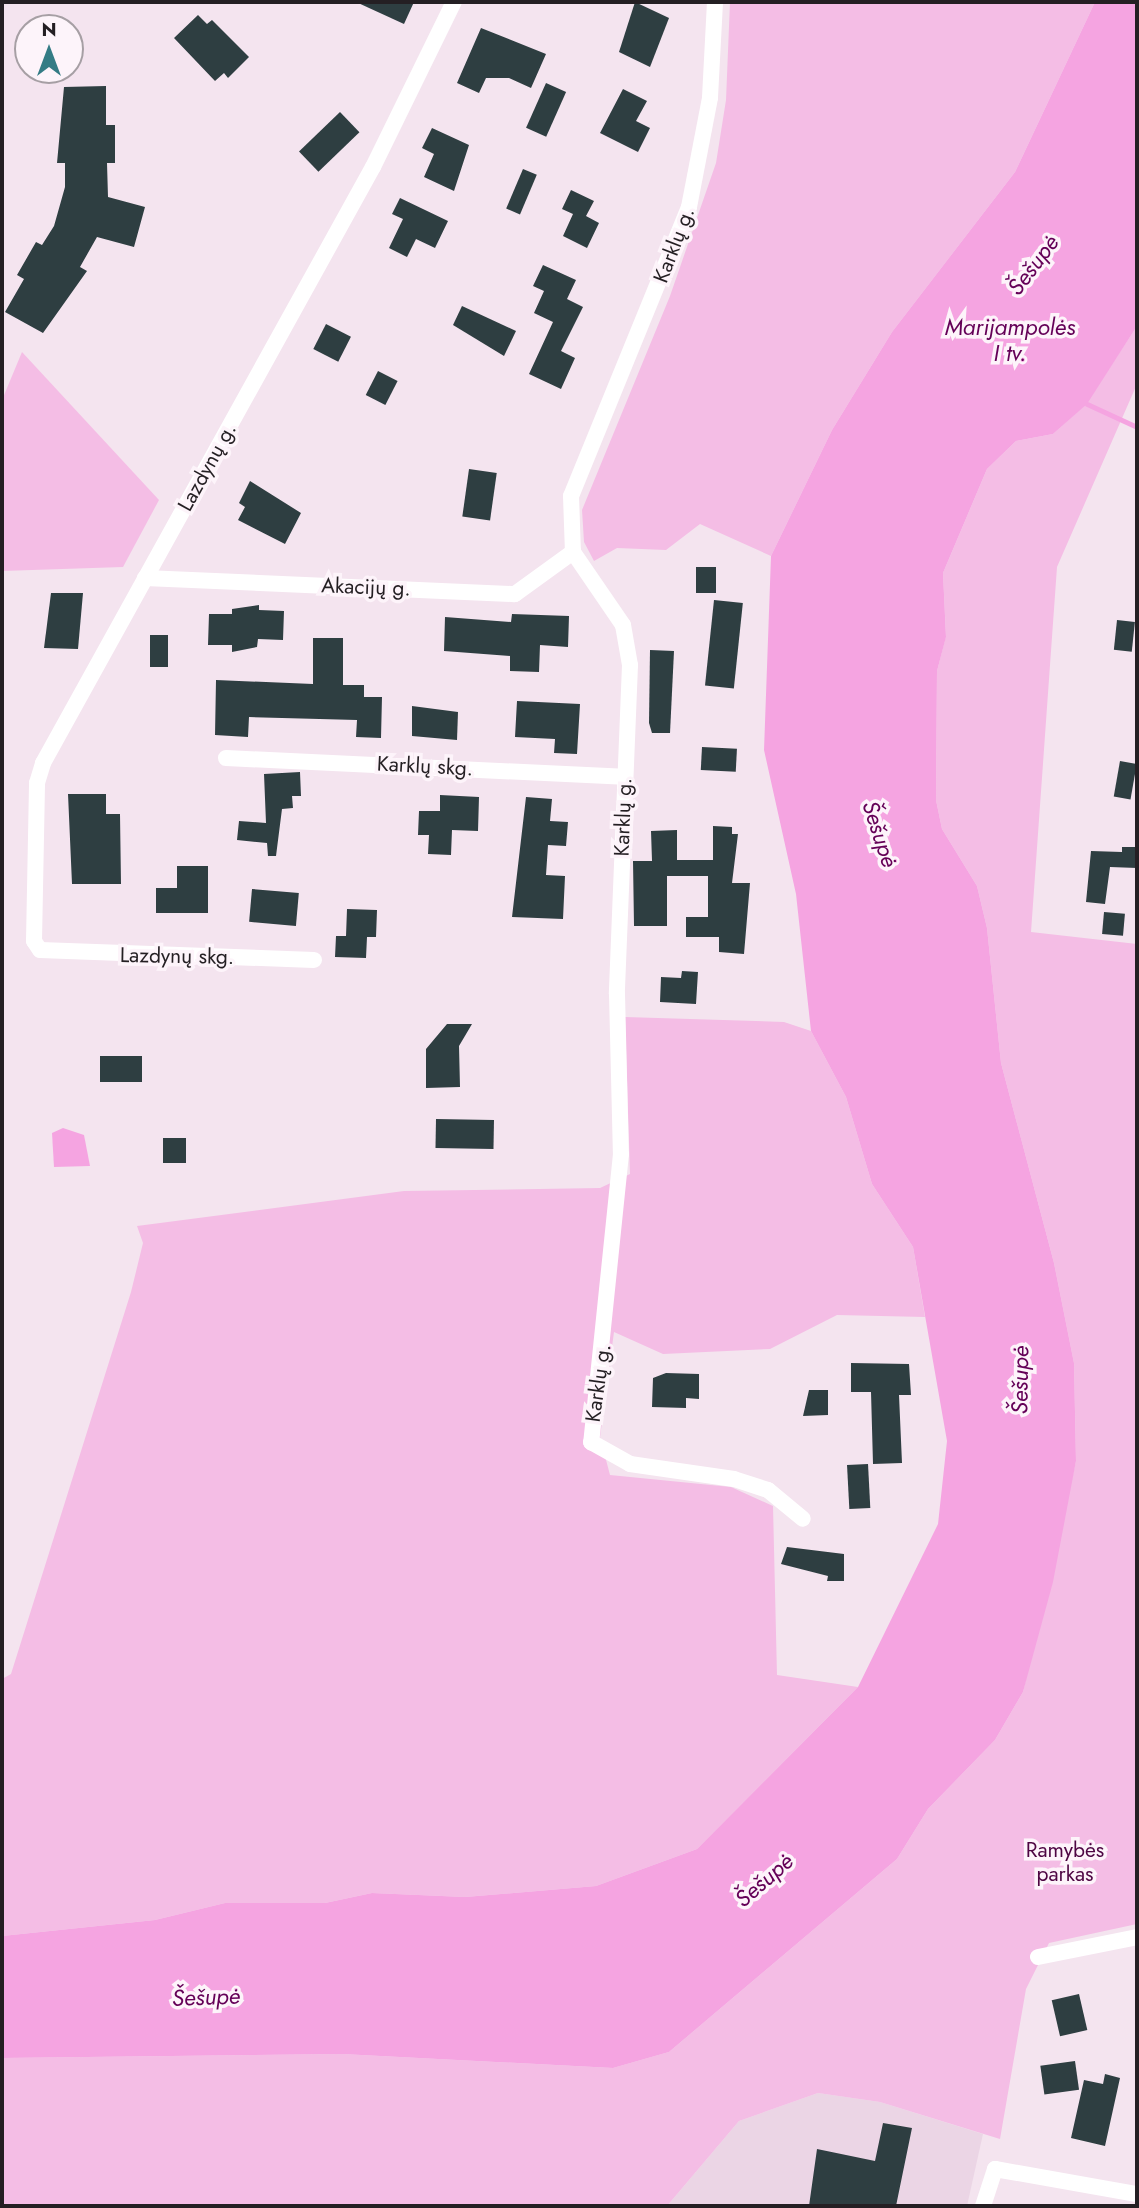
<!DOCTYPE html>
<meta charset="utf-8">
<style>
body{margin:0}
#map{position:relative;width:1139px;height:2208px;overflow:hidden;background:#f4e4ef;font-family:Jost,sans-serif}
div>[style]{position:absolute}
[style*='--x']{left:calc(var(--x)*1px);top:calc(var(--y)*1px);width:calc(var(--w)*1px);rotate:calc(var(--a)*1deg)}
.built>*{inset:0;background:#ebd5e5}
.green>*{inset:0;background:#f4bde5}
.water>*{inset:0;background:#f5a4e1}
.stream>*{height:5px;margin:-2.5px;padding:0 2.5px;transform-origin:2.5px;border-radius:2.5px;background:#f5a4e1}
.building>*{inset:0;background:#2e3e41;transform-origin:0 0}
.minor>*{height:16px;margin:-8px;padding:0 8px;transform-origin:8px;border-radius:8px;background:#fff}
span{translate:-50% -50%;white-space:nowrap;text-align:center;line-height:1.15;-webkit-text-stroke:7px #fdf4fa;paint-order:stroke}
.street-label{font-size:21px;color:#241f23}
.park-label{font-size:21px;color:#4e0643}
.water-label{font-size:23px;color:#640057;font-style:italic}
.frame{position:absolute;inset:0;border:4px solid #241f23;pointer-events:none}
.north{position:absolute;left:14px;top:14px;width:70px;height:70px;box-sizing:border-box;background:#fdf4fa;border:2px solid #a69fa4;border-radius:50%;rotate:0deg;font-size:19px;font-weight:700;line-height:28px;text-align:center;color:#241f23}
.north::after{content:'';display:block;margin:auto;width:24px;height:32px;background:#347c85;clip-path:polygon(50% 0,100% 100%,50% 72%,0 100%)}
</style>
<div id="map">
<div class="built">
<i style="clip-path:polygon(818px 2093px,880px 2102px,983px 2134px,967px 2206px,667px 2206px,739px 2121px)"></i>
</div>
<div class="green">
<i style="clip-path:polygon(730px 2px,1095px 2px,1015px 172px,892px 332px,832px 430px,771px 556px,700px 524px,666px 550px,617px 548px,594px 561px,584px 542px,582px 510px,670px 296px,716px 163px,726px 100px)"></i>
<i style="clip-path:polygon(1137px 326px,1137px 384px,1057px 567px,1031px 932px,1137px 944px,1137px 1924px,1049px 1943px,1026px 1989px,1000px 2139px,880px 2102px,818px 2093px,739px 2121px,667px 2206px,2px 2206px,2px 2058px,342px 2054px,613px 2068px,669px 2052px,897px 1859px,928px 1809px,995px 1740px,1023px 1692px,1076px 1461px,1074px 1363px,1054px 1263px,1001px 1063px,987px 928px,977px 886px,942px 829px,936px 800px,937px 671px,946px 636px,943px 573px,987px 469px,1016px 441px,1053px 434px,1086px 404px)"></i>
<i style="clip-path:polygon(22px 352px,159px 500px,123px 567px,2px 571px,2px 400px)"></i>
<i style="clip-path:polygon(625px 1017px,784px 1022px,811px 1031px,846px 1097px,872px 1184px,913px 1247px,925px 1317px,837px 1315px,770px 1349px,663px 1354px,614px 1332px,600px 1437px,610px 1475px,731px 1487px,773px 1506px,777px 1675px,858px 1687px,697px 1849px,596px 1886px,465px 1897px,372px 1893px,325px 1903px,225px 1903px,155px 1920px,2px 1936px,2px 1679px,11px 1674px,131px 1292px,143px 1243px,137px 1226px,404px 1191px,600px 1188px,630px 1174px)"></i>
</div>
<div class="water">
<i style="clip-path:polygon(1095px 2px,1137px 2px,1137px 326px,1087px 404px,1053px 434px,1016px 441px,987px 469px,943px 573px,946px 637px,937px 671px,936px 800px,942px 829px,977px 886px,987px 928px,1001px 1063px,1054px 1263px,1074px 1363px,1076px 1461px,1053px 1582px,1023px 1692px,995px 1740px,928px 1809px,897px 1859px,669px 2052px,613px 2068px,342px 2054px,2px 2058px,2px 1936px,155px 1920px,225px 1903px,325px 1903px,372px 1893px,465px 1897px,596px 1886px,697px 1849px,858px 1687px,938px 1524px,947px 1441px,913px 1247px,872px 1184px,846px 1097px,811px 1031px,796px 894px,764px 750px,771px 556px,832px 430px,892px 332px,1015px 172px)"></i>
<i style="clip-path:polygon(63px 1128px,84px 1135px,90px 1166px,54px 1167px,52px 1133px)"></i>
</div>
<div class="stream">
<i style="--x:1087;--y:404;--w:55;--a:24.7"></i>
</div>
<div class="building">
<i style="clip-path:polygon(356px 2px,414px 2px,404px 24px)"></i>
<i style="clip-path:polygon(635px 2px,669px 18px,650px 67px,619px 52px)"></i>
<i style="clip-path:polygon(198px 15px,207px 24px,212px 20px,249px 57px,228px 78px,224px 73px,215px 81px,174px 38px)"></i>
<i style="clip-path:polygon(481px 28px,546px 54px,531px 88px,509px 78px,486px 78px,479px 93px,457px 83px)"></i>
<i style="left:546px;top:83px;width:22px;height:49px;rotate:24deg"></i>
<i style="clip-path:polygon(106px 86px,106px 125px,115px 125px,115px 163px,107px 163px,108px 197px,145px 207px,134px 247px,97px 237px,80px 267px,87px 271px,43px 333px,5px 312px,24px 279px,17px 275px,36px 242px,42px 245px,54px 226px,65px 187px,65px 163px,57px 163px,64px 87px)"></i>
<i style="clip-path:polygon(623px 89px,647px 101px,636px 121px,650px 128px,638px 152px,600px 133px)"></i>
<i style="left:340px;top:112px;width:28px;height:57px;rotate:46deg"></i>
<i style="clip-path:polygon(432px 128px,469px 145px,454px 191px,424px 177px,434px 154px,422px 148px)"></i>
<i style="left:523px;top:169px;width:15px;height:43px;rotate:23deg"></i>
<i style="clip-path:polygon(571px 190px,594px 201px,586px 216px,599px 223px,587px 248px,563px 236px,573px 214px,562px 209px)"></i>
<i style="clip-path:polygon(400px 198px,448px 221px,435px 248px,416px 239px,407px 257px,389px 248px,403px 219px,392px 214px)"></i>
<i style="clip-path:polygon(543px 265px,576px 280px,567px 299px,583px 307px,561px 351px,575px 358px,561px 389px,529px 374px,553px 322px,534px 313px,544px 291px,533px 286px)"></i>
<i style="clip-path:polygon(462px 306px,516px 331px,504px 356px,453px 325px)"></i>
<i style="left:326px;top:324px;width:28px;height:28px;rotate:27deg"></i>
<i style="left:378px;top:371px;width:22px;height:27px;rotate:27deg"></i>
<i style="left:469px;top:469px;width:28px;height:48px;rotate:8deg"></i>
<i style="clip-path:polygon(250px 481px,301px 513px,285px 544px,238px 520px,245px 507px,239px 503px)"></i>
<i style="left:696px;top:567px;width:20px;height:26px"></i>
<i style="clip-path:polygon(51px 593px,83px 593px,78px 649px,44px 648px)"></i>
<i style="left:714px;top:600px;width:29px;height:86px;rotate:6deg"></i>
<i style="clip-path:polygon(259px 605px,259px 610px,284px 611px,283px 640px,258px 639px,257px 647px,232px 652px,232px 645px,208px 645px,209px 614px,232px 614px,232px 609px)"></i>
<i style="clip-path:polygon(512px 614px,569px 616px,568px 647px,540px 645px,539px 672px,510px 671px,510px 656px,444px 651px,445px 617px,511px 622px)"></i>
<i style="left:1117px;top:620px;width:18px;height:30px;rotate:6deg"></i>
<i style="left:150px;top:635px;width:18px;height:32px"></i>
<i style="clip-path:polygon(313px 638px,343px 638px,343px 685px,364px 685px,364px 697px,382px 697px,381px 738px,356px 737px,357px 720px,249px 717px,248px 737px,215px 735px,216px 680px,313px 684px)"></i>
<i style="clip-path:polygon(650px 650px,674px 651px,670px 733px,652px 733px,649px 723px)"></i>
<i style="clip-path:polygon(517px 701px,580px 704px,577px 754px,554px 753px,555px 739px,515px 737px)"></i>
<i style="clip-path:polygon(412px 706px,458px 712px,457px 740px,412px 736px)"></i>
<i style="left:702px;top:747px;width:35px;height:23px;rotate:3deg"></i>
<i style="left:1120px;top:761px;width:17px;height:36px;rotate:10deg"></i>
<i style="clip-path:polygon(300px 772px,301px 796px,292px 796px,293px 808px,282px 809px,276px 856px,268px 856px,267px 843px,237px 840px,239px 821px,266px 823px,264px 774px)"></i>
<i style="clip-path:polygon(68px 794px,106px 794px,106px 814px,120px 814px,121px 884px,72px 884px)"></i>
<i style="clip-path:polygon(440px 795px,479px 797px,478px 831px,452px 830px,451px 855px,428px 854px,429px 835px,418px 835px,419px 811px,440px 811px)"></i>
<i style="clip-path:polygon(526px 797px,552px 799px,550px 821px,568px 822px,566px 846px,548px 845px,546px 875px,565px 876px,563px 919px,512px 917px)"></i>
<i style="clip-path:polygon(713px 826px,732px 827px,732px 834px,738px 834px,732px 883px,750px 883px,744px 954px,719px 952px,719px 937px,686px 937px,686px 917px,708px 917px,708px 876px,667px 876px,667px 926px,634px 926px,633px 861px,652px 861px,651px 831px,677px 830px,677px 860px,713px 860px)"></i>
<i style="clip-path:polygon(1122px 847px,1137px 847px,1137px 868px,1110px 867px,1105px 904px,1086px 902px,1091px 851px,1122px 852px)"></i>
<i style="clip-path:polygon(177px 866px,208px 866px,208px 913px,156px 913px,156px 888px,177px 888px)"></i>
<i style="left:252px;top:889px;width:47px;height:33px;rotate:5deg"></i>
<i style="clip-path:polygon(347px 909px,377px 910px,376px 937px,367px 937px,366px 958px,335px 957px,336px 936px,346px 936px)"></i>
<i style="left:1104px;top:912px;width:21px;height:22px;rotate:5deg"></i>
<i style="clip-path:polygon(682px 971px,698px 972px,696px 1004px,660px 1002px,661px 977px,681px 978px)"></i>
<i style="clip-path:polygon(447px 1024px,472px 1024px,459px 1046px,460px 1087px,426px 1088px,426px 1049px)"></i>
<i style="left:100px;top:1056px;width:42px;height:26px"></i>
<i style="left:436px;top:1119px;width:58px;height:29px;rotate:1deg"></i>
<i style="left:163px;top:1138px;width:23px;height:25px"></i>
<i style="clip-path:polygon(851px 1363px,909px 1364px,911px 1395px,899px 1395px,902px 1463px,873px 1464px,871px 1392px,851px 1392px)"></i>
<i style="clip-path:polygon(666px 1373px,699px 1374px,699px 1399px,686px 1398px,686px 1408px,652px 1407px,653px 1378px)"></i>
<i style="clip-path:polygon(809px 1390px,828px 1390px,828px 1415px,803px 1416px)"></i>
<i style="left:868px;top:1464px;width:44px;height:21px;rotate:87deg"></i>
<i style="clip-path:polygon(787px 1547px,844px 1554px,844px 1581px,827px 1581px,828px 1576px,781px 1564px)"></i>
<i style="left:1079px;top:1994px;width:37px;height:28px;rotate:77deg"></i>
<i style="left:1075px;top:2061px;width:29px;height:35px;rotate:82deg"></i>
<i style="clip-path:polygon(1105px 2074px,1120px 2078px,1105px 2146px,1071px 2138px,1084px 2080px,1103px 2084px)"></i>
<i style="clip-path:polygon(883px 2123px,912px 2128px,896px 2206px,809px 2206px,817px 2149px,875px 2161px)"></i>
</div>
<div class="minor">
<i style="--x:715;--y:2;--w:96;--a:93"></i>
<i style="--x:710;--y:98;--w:111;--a:100.9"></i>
<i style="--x:689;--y:207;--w:312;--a:112.2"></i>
<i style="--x:571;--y:496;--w:56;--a:88"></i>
<i style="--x:573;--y:552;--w:88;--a:55.6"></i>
<i style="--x:623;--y:625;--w:41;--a:80.1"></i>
<i style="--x:630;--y:665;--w:329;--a:92.3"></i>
<i style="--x:617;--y:994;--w:160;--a:88.6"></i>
<i style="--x:621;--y:1154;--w:290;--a:95.9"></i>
<i style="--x:591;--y:1442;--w:45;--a:29.4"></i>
<i style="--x:630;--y:1464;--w:105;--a:8.2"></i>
<i style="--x:734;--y:1479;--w:36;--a:18"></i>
<i style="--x:768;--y:1490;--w:45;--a:39.6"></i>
<i style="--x:145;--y:578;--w:370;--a:2.5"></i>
<i style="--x:515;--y:594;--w:72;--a:-35.9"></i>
<i style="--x:226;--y:758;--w:398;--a:2.7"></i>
<i style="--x:314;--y:960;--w:274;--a:-177.9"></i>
<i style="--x:40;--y:950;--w:11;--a:-124"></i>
<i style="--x:34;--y:941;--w:158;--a:-88.9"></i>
<i style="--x:37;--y:783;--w:21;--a:-73"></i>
<i style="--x:43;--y:763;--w:681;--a:-61.03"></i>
<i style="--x:373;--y:167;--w:184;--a:-63.9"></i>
<i style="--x:1038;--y:1957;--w:101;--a:-11.4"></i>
<i style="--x:983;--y:2206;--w:39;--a:-72"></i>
<i style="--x:995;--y:2169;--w:144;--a:10"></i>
</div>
<div class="street-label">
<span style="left:674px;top:245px;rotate:-69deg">Karklų g.</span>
<span style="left:207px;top:467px;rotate:-61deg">Lazdynų g.</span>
<span style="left:366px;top:587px;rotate:2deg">Akacijų g.</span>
<span style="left:425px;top:766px;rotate:3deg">Karklų skg.</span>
<span style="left:623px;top:817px;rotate:-88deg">Karklų g.</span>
<span style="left:177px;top:956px;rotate:1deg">Lazdynų skg.</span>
<span style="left:598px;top:1383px;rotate:-82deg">Karklų g.</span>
</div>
<div class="park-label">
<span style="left:1065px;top:1862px">Ramybės<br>parkas</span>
</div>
<div class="water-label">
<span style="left:1033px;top:265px;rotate:-53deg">Šešupė</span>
<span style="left:1010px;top:340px">Marijampolės<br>I tv.</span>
<span style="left:880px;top:834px;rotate:72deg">Šešupė</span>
<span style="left:1020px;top:1380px;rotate:-89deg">Šešupė</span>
<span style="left:764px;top:1880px;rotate:-41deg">Šešupė</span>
<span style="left:206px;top:1997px;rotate:-2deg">Šešupė</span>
</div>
<div class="frame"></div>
<div class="north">N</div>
</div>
